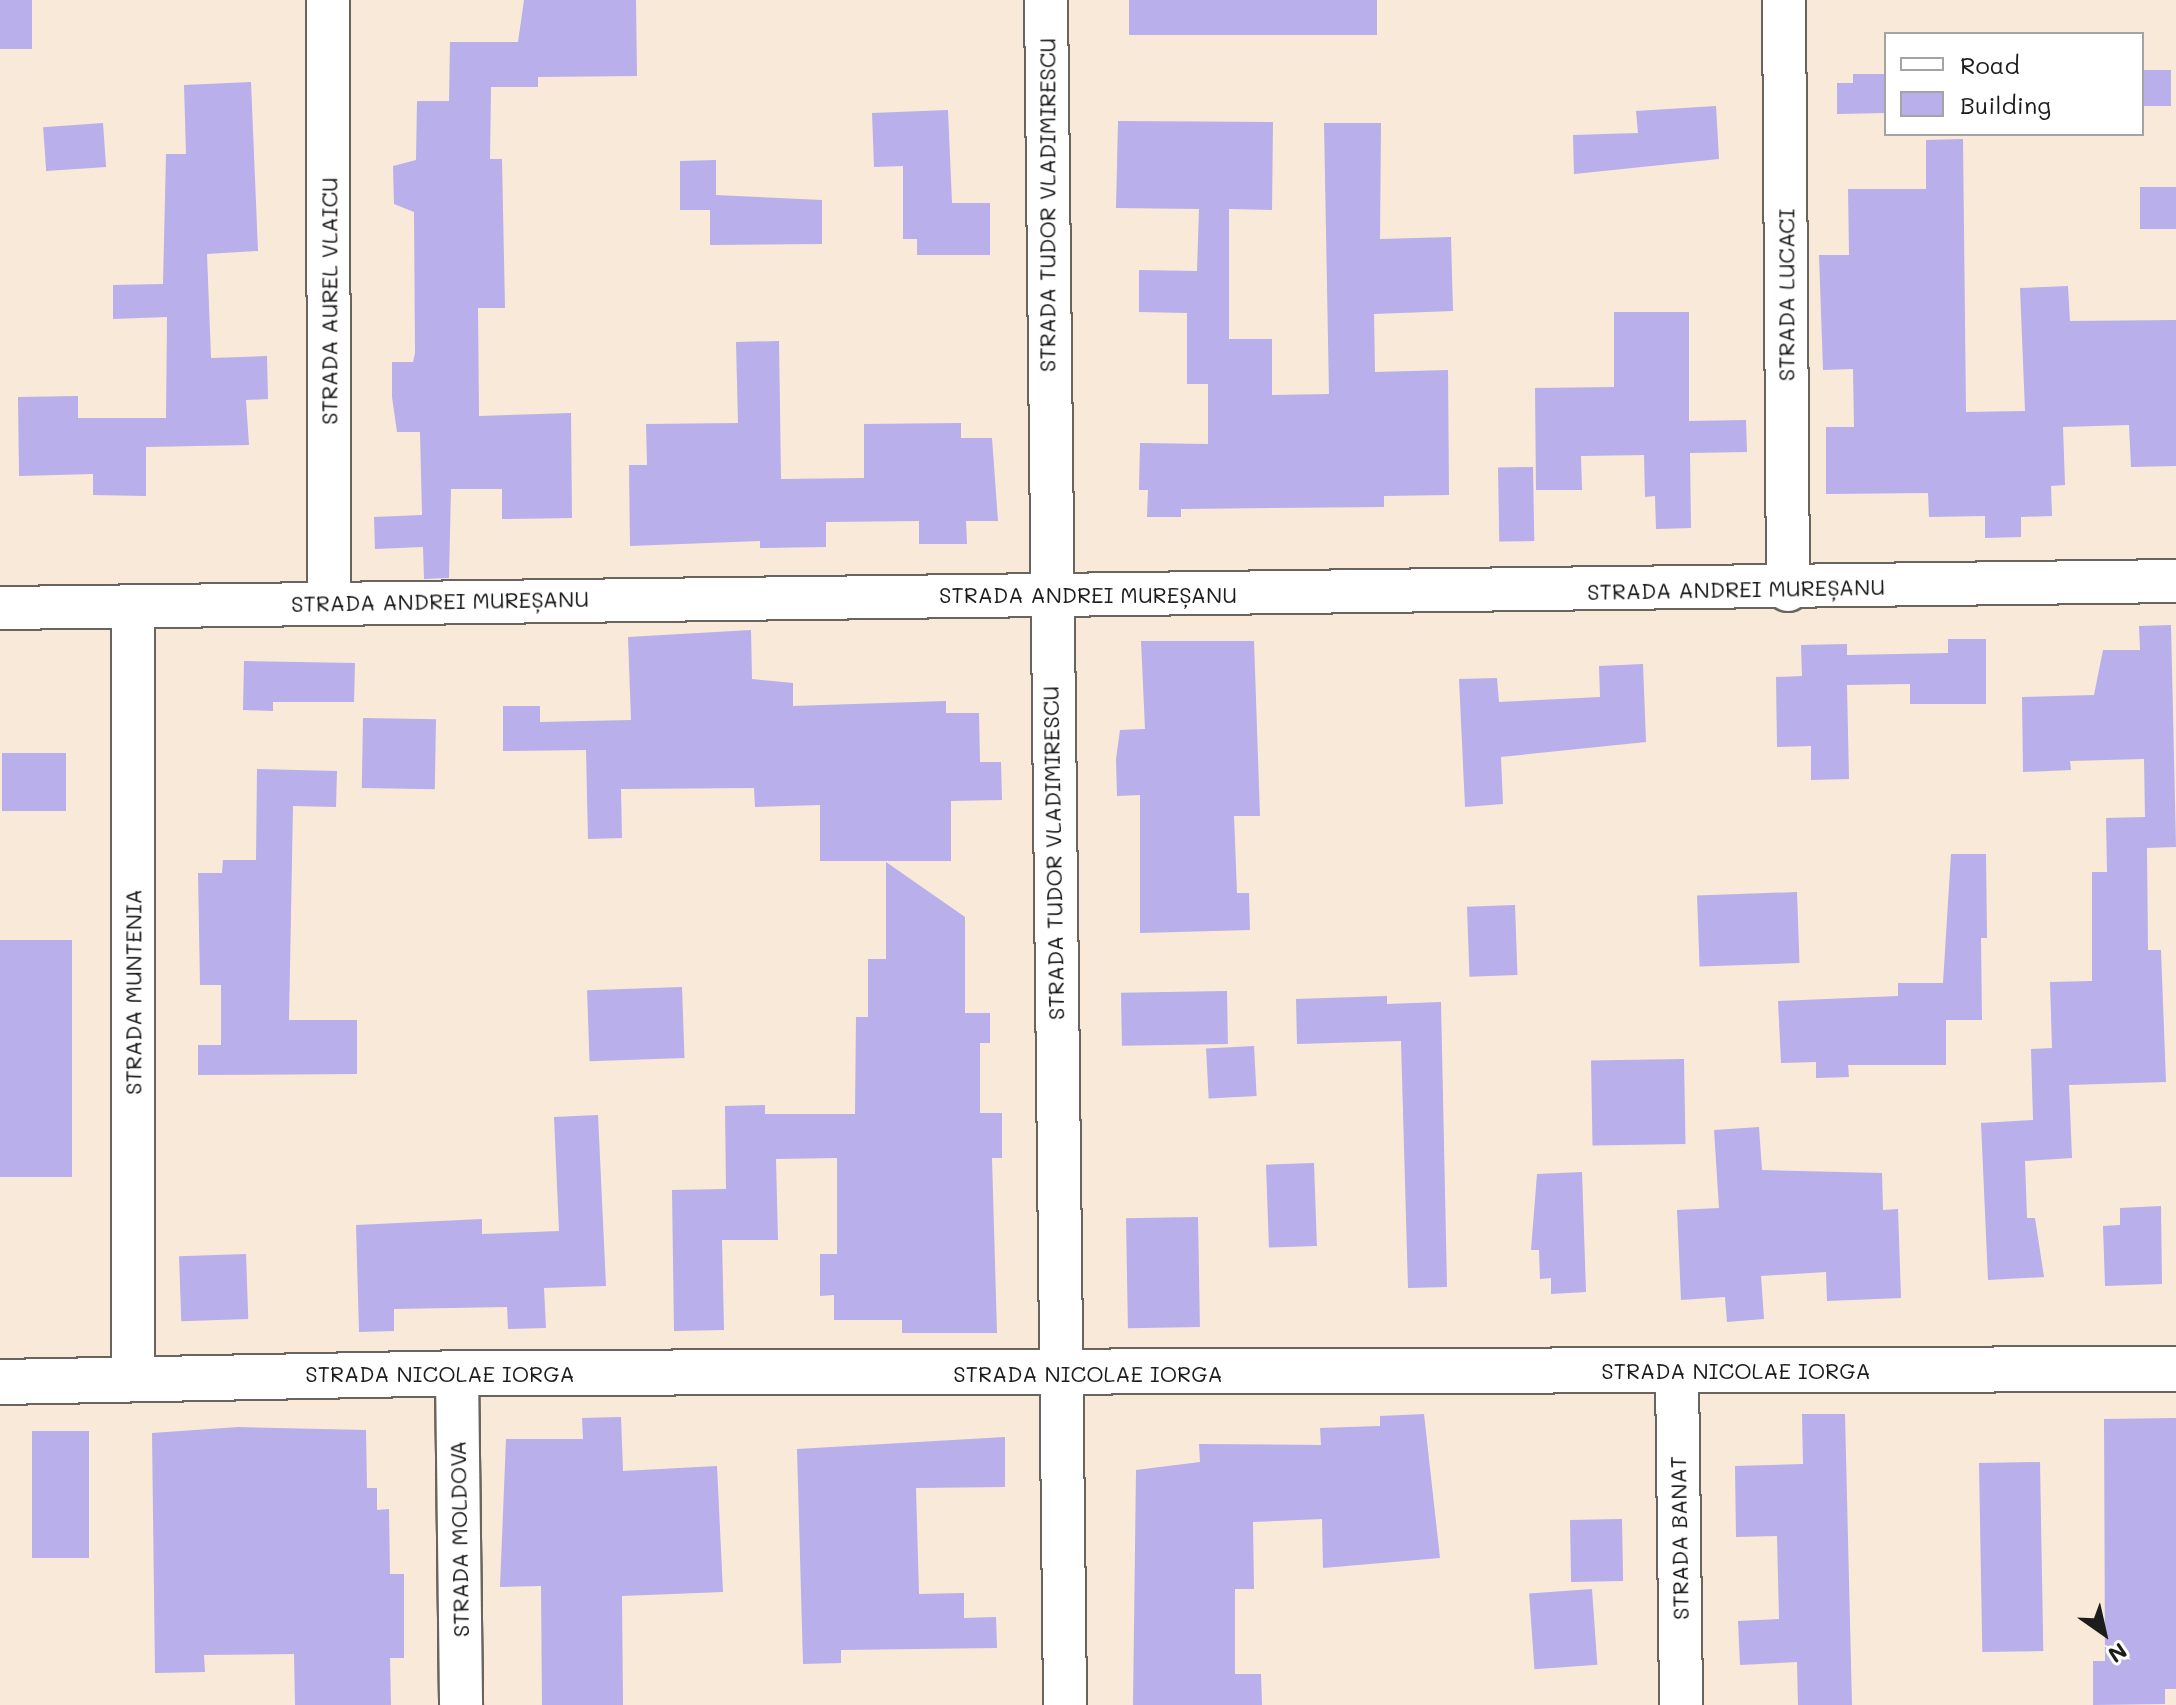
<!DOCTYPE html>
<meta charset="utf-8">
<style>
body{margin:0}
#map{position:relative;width:2176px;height:1705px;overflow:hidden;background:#f8e9d8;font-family:Mali,sans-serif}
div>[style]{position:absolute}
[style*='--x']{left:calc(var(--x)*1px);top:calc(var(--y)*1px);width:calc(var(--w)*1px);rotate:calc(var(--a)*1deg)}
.building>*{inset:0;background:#b8afeb;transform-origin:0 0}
.roads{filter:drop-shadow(2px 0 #69645e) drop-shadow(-2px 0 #69645e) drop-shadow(0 2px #69645e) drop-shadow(0 -2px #69645e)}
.street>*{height:42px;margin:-21px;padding:0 21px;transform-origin:21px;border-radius:21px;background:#fff}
.secondary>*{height:44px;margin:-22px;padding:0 22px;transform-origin:22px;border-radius:22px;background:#fff}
span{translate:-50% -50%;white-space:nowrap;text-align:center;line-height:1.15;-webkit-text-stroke:6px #fff;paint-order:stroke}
.street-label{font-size:22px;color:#1c1c1c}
.legend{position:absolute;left:1884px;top:32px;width:260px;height:104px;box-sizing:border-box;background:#fff;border:2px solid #a4a4a4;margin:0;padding:10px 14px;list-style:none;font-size:24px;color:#1c1c1c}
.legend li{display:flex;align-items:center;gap:16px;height:40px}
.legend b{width:40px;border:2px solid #a4a4a4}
.north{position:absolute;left:2064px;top:1593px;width:80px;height:80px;-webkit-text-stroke:6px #fff;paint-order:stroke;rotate:146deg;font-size:22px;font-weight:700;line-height:32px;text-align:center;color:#1c1c1c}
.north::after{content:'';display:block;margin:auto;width:28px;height:36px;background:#1c1c1c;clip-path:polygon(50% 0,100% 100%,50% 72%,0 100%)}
</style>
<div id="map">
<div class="building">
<i style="left:0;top:0;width:32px;height:49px"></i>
<i style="clip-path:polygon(524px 0,636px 0,637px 76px,538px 77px,538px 87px,491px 87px,490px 159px,502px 159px,505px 308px,478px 308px,479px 416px,571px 413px,572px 518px,502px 519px,502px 489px,451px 489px,449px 578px,424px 579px,423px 547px,375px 549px,374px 517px,422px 515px,420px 432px,397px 432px,392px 397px,392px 362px,413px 362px,415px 353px,414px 212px,394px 204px,393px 166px,416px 160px,417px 101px,449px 101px,450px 42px,518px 42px)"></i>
<i style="left:1129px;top:0;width:248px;height:35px"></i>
<i style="left:2142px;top:70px;width:29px;height:36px"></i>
<i style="clip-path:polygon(1853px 74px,1885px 74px,1886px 113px,1837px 114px,1837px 83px,1853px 83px)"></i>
<i style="clip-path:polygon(251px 82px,258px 251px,207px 254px,211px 358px,267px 356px,268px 399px,246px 400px,249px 445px,146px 447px,146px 496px,93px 495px,93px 474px,19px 476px,18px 397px,78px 396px,78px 418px,166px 418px,167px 317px,113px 319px,113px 285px,163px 284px,166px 154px,186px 154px,184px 85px)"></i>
<i style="clip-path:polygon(1716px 106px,1719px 159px,1574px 174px,1573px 135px,1638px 133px,1636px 111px)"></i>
<i style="clip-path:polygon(948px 110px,952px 203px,990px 203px,990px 255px,917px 255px,917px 239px,903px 239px,903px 166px,874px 167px,872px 113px)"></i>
<i style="clip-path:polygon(1118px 121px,1273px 122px,1272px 210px,1229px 209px,1229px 339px,1272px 339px,1272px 395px,1329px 394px,1324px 123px,1381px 123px,1380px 239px,1451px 237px,1453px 311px,1374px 314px,1375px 372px,1448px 370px,1449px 495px,1384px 496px,1384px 507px,1181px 509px,1181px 517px,1147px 517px,1148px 490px,1139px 490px,1140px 443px,1208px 444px,1208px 384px,1187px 384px,1187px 313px,1139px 312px,1139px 270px,1197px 271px,1199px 209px,1116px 208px)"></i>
<i style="left:103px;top:123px;width:44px;height:60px;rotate:86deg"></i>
<i style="clip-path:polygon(1963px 139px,1966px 412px,2025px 411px,2020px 288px,2068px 286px,2070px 321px,2176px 320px,2176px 466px,2131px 467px,2129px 425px,2063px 427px,2065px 485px,2051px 486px,2052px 516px,2021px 517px,2021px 537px,1985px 538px,1985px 516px,1929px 517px,1928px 493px,1826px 494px,1826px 427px,1854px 427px,1853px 369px,1823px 370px,1819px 255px,1849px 255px,1848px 189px,1926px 189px,1926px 140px)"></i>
<i style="clip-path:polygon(716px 160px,716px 195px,822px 200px,822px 244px,710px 245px,710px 210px,680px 210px,680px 161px)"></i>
<i style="left:2176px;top:187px;width:42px;height:36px;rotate:90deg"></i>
<i style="clip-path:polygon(1614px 312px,1689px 312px,1689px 421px,1746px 420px,1747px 452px,1690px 453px,1691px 528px,1656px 529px,1655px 496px,1645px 497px,1644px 455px,1581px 456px,1582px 490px,1536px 490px,1535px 388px,1614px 387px)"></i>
<i style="clip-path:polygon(779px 341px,781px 479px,864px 478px,864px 424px,961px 423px,961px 438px,992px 438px,998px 521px,966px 521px,967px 544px,919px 544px,919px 521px,826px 522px,826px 547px,760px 548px,760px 541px,630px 546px,629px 465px,647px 465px,646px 424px,738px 423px,736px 342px)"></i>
<i style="left:1533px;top:467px;width:74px;height:35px;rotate:89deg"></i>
<i style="clip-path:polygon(2171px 625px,2176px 847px,2147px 848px,2148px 950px,2161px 950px,2166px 1082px,2069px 1085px,2072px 1158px,2025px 1161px,2027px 1218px,2035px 1218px,2044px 1277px,1988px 1280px,1981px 1123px,2033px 1120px,2031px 1049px,2052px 1048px,2050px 982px,2092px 981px,2092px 872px,2107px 872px,2106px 818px,2145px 817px,2144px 759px,2070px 761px,2071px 770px,2023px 772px,2022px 697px,2094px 695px,2103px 650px,2140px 650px,2139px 626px)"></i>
<i style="clip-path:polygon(751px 630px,752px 679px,793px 683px,793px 706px,946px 701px,946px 713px,979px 713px,980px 762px,1001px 762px,1002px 800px,951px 801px,951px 861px,820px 861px,820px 805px,755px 807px,754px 788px,621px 789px,622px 838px,588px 839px,586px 750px,503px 751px,503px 706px,540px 706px,540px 722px,631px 720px,628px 637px)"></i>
<i style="clip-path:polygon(1948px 639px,1986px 639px,1986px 704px,1910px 704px,1910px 684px,1847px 685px,1849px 779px,1811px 780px,1811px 746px,1777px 747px,1776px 677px,1802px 676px,1801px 645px,1847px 644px,1847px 655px,1948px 653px)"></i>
<i style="clip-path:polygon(1141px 641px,1254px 641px,1260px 816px,1234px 816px,1237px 893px,1249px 893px,1250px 930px,1140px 933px,1140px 795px,1117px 796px,1116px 759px,1120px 730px,1145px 729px)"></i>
<i style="clip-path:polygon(244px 661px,355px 663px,354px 702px,273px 702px,273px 711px,243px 710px)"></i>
<i style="clip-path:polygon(1643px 664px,1646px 742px,1501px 757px,1503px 804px,1465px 807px,1459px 679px,1497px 678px,1499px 702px,1600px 697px,1599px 666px)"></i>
<i style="left:363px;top:718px;width:73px;height:70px;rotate:1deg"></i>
<i style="left:2px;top:753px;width:64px;height:58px"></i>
<i style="clip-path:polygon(257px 769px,337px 771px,336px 807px,293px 806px,289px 1020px,357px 1020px,357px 1074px,198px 1075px,198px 1045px,221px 1045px,221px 985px,200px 985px,198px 873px,222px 873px,223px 860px,256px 860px)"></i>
<i style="clip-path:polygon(1951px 854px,1986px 854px,1987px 938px,1981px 938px,1982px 1020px,1946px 1020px,1946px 1065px,1848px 1065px,1849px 1077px,1816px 1078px,1816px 1062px,1781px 1063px,1778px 1001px,1898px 996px,1898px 983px,1943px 983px)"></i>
<i style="clip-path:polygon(886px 862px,965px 917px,965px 1013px,990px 1013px,990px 1043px,980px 1043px,980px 1113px,1002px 1113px,1002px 1158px,992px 1158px,997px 1333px,902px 1333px,902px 1320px,834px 1320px,834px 1295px,820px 1296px,820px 1254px,837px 1254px,837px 1158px,776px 1159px,778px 1240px,722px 1240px,724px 1330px,674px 1331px,672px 1190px,726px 1189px,725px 1106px,765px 1105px,765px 1114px,855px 1114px,856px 1017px,868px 1017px,868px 959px,886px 959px)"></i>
<i style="left:1797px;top:892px;width:71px;height:100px;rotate:88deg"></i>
<i style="left:1515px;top:905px;width:70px;height:48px;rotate:88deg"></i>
<i style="left:0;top:940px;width:72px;height:237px"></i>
<i style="left:682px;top:987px;width:71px;height:95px;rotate:88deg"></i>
<i style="left:1227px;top:991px;width:53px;height:106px;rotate:89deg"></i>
<i style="clip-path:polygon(1387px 996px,1387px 1004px,1441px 1002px,1447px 1287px,1408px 1288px,1401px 1041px,1297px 1044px,1296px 999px)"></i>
<i style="left:1254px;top:1046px;width:50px;height:48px;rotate:87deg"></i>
<i style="left:1684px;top:1059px;width:85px;height:93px;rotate:89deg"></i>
<i style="clip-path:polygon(598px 1115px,606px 1286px,544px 1288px,546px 1328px,508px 1329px,507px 1307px,394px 1309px,394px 1331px,359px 1332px,356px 1225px,482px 1219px,482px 1234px,559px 1231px,554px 1117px)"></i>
<i style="clip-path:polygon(1759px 1127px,1762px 1170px,1882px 1173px,1883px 1210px,1898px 1209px,1901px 1298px,1827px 1301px,1826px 1272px,1761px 1276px,1764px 1319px,1727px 1322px,1725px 1297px,1681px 1300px,1677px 1210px,1719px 1208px,1714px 1130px)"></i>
<i style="left:1314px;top:1163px;width:83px;height:48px;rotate:88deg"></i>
<i style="clip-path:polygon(1582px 1172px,1586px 1292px,1551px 1294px,1551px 1278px,1540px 1279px,1539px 1250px,1531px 1250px,1537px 1174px)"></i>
<i style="clip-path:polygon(2161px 1206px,2162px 1284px,2105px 1286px,2103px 1226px,2120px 1225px,2120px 1208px)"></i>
<i style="left:1198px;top:1217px;width:110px;height:72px;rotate:89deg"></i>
<i style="left:246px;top:1254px;width:65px;height:67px;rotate:88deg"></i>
<i style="clip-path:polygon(1424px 1414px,1440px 1558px,1323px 1568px,1322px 1519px,1253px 1522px,1254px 1589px,1235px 1589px,1235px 1674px,1261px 1674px,1262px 1705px,1133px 1705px,1136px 1470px,1200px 1462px,1199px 1444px,1321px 1445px,1320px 1428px,1380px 1426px,1380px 1416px)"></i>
<i style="clip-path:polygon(1802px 1414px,1845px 1414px,1852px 1705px,1798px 1705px,1797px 1662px,1740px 1665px,1738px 1621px,1779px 1619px,1777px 1536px,1736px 1537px,1735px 1466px,1803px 1464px)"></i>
<i style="clip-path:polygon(621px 1417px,623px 1471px,717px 1466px,723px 1592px,622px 1596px,623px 1705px,542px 1705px,541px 1586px,500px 1587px,506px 1439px,583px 1439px,582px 1418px)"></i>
<i style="clip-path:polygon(2176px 1418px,2176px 1689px,2165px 1689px,2165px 1704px,2093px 1705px,2093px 1661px,2105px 1661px,2104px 1419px)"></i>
<i style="clip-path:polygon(238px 1427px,366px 1430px,367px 1488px,377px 1488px,377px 1510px,389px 1509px,390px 1574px,404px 1574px,404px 1658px,390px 1658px,391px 1705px,295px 1705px,294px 1654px,204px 1655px,205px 1672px,155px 1673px,152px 1433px)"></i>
<i style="left:32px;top:1431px;width:57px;height:127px"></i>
<i style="clip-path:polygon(1005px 1437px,1005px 1487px,916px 1488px,919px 1594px,964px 1593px,964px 1618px,996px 1617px,997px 1648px,841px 1650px,841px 1663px,803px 1664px,797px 1449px)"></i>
<i style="left:2040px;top:1462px;width:189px;height:61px;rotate:89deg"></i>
<i style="left:1622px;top:1519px;width:62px;height:52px;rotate:89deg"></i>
<i style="left:1592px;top:1589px;width:76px;height:63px;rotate:86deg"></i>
</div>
<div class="roads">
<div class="street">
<i style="--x:328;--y:0;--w:601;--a:89.9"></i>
<i style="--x:1046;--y:0;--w:1705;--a:89.36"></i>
<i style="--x:1784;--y:0;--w:590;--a:89.61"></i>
<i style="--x:133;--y:606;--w:772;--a:90"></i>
<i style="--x:0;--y:608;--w:2176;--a:-0.71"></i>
<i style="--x:1677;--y:1372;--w:333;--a:89.3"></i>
<i style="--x:457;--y:1373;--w:332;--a:89.3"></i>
</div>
<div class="secondary">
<i style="--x:0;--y:1382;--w:457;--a:-1.1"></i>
<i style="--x:457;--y:1373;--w:1719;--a:-0.13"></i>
</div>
</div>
<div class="street-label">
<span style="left:1047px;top:205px;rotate:-90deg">STRADA TUDOR VLADIMIRESCU</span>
<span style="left:1786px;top:295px;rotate:-90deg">STRADA LUCACI</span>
<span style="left:329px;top:301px;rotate:-90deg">STRADA AUREL VLAICU</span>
<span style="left:1736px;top:589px;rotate:-1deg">STRADA ANDREI MUREȘANU</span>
<span style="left:1088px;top:595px">STRADA ANDREI MUREȘANU</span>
<span style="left:440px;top:601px;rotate:-1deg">STRADA ANDREI MUREȘANU</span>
<span style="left:1053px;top:853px;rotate:-91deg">STRADA TUDOR VLADIMIRESCU</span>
<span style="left:133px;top:992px;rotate:-90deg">STRADA MUNTENIA</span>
<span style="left:1736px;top:1371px">STRADA NICOLAE IORGA</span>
<span style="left:440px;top:1374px">STRADA NICOLAE IORGA</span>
<span style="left:1088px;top:1374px">STRADA NICOLAE IORGA</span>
<span style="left:1679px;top:1538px;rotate:-91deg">STRADA BANAT</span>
<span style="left:459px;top:1539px;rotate:-91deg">STRADA MOLDOVA</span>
</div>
<ul class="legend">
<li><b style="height:10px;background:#fff"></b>Road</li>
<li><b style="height:22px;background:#b8afeb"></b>Building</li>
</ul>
<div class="north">N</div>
</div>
